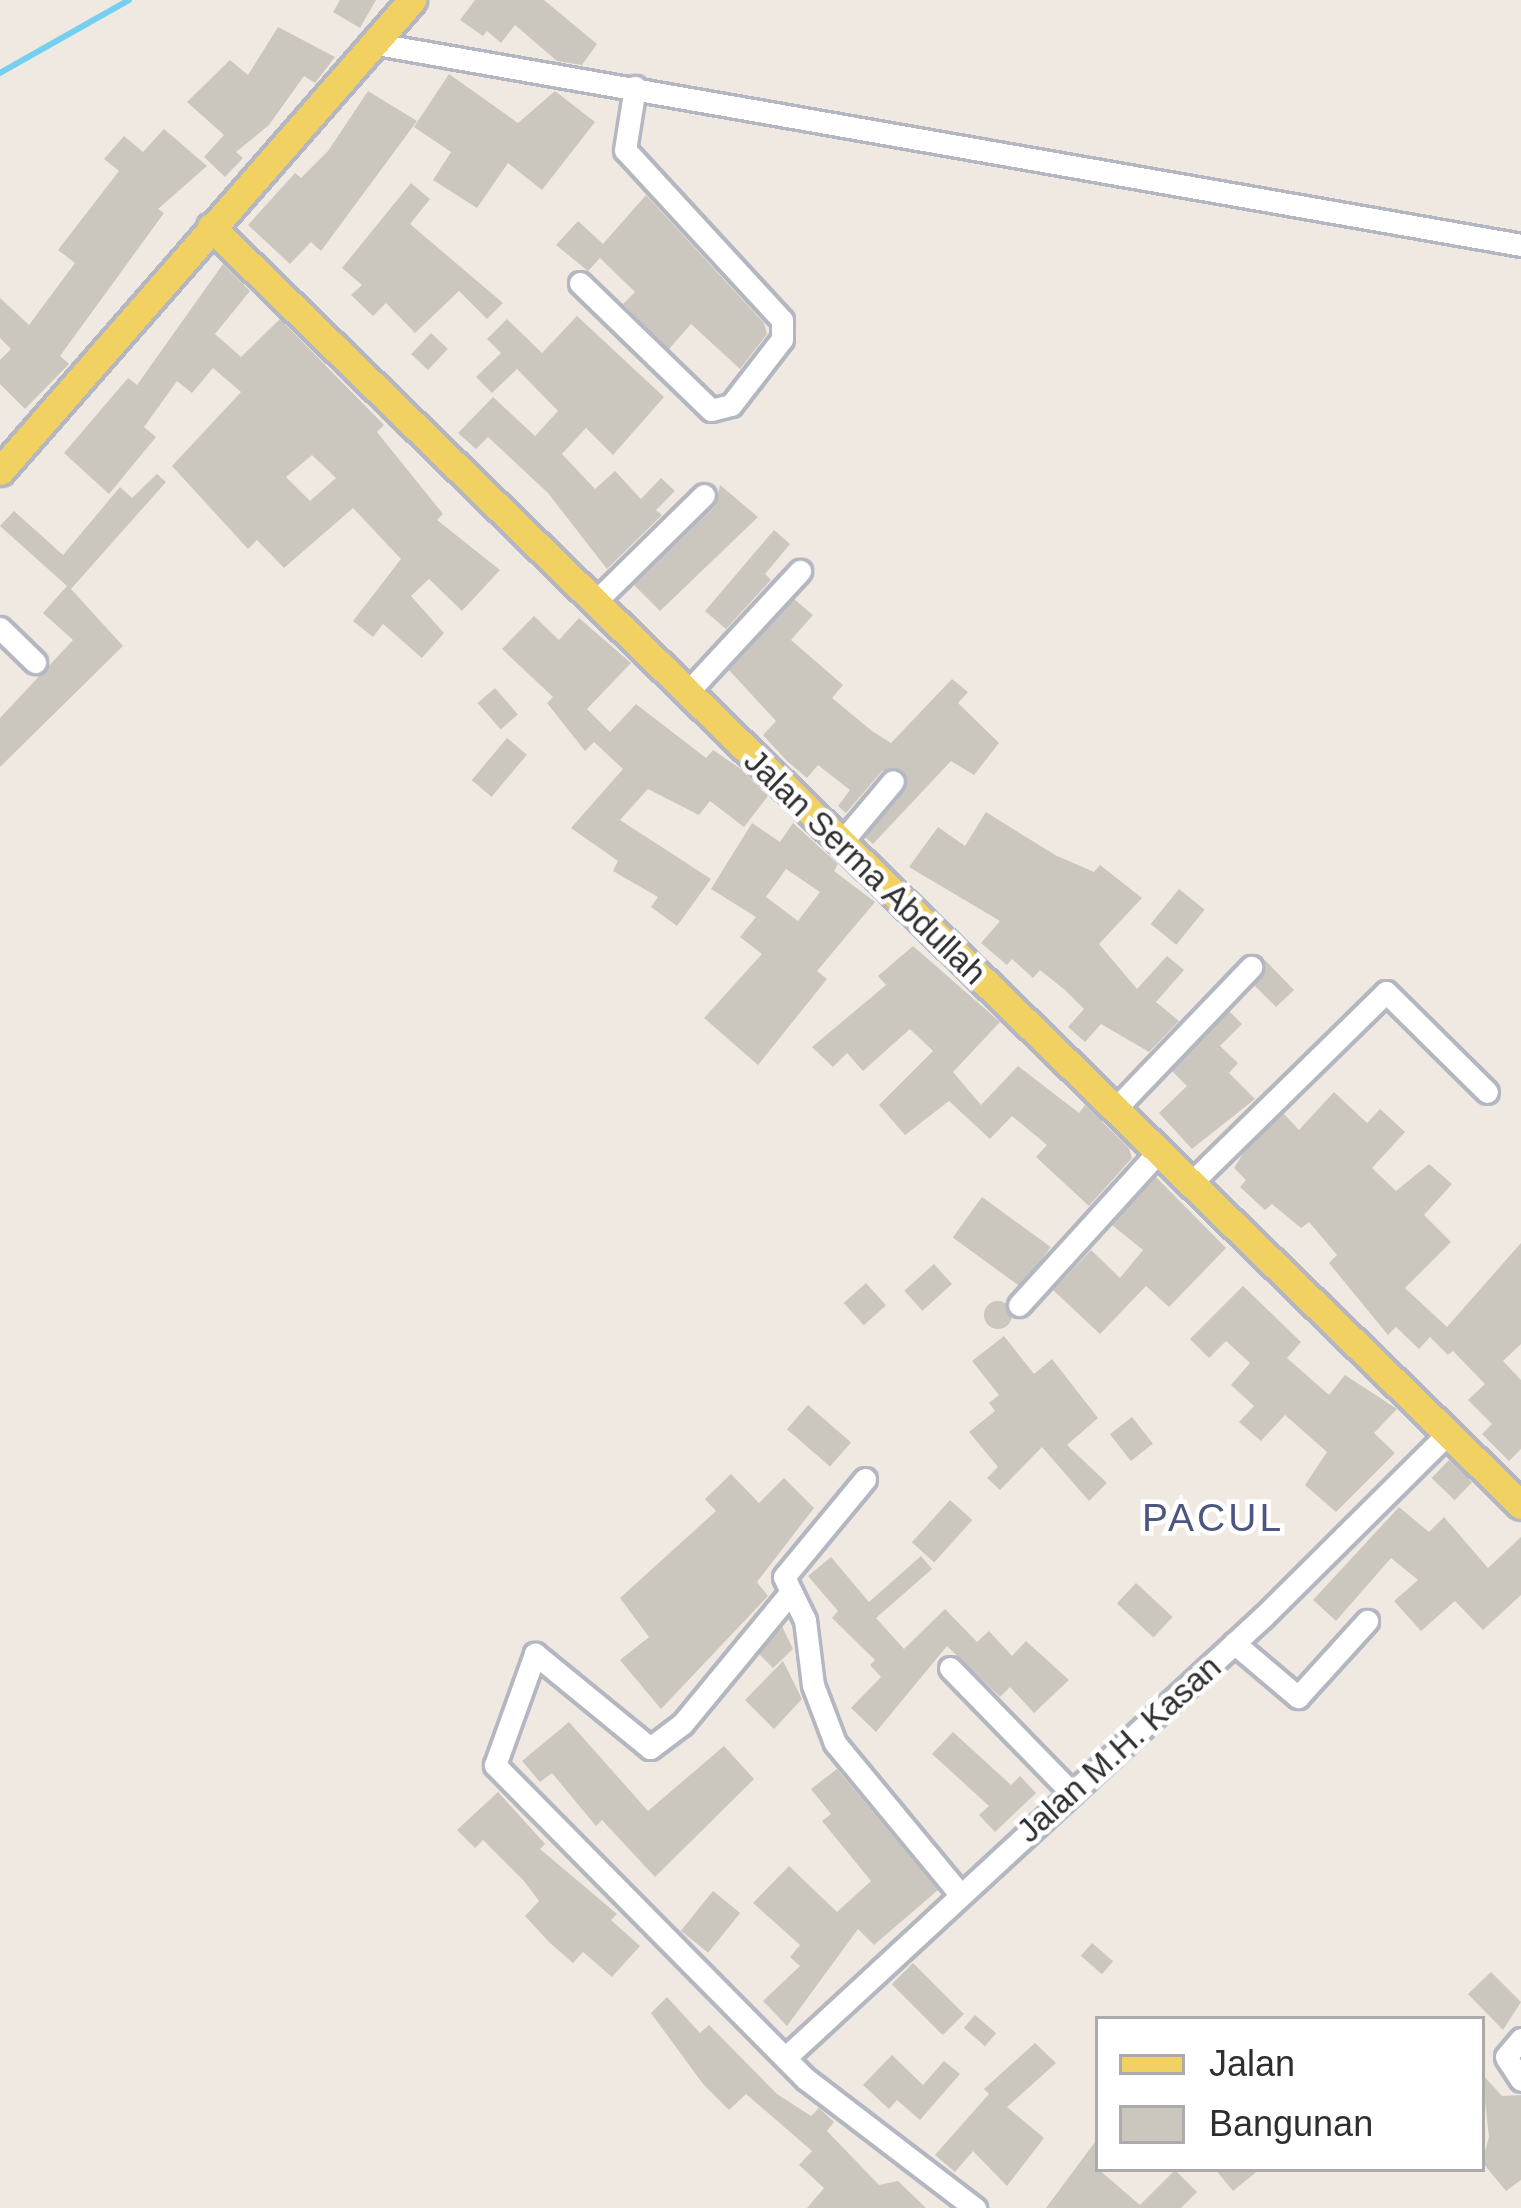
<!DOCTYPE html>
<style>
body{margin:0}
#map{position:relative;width:1521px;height:2208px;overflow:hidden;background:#efe9e1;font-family:Helvetica,sans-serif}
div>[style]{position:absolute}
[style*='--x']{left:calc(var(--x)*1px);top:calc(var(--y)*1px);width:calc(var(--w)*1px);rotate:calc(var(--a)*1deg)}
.stream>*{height:6px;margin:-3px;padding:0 3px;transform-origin:3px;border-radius:3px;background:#75cff0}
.building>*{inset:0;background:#cbc7bf;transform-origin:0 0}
.round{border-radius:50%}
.roads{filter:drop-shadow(3px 0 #b4b7c1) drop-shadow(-3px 0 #b4b7c1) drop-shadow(0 3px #b4b7c1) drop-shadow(0 -3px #b4b7c1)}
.minor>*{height:21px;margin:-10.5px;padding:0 10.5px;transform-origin:10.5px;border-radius:10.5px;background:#fff}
.major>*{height:27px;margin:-13.5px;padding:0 13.5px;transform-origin:13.5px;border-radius:13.5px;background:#f2d163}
span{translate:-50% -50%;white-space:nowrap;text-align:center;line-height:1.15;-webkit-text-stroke:9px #fff;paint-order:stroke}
.street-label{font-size:33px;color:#2e2e2e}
.quarter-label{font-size:39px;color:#4d5680;letter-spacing:3px}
.legend{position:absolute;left:1095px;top:2016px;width:390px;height:156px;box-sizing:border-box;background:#fff;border:3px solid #ababab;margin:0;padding:15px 21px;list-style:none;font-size:36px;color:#2e2e2e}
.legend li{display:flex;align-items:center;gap:24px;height:60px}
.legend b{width:60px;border:3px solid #ababab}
</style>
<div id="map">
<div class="stream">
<i style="--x:0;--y:73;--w:148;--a:-29.5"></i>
</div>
<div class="building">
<i style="clip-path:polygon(340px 0,376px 0,360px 28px,333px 12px)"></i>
<i style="clip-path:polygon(475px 0,544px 0,597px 44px,582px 65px,557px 61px,515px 25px,501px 43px,487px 31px,483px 36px,460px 20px)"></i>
<i style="clip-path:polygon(278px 27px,335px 57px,315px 83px,304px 76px,269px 125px,236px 152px,243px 158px,225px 177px,204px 157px,224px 135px,187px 102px,230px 60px,248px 75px)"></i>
<i style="clip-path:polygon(449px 74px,518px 123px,555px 91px,595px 122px,542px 190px,508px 163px,477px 208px,433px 180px,451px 152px,414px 127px)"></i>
<i style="clip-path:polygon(368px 91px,417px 121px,321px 251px,311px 242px,290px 264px,248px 225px,295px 173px,301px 178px,328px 151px)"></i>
<i style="clip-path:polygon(164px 129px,207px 166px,158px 209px,164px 213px,60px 356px,69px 364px,25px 409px,0 384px,0 360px,11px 349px,0 338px,0 298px,29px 325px,75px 263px,58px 250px,119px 171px,104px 159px,124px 136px,143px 152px)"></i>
<i style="clip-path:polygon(411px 183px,430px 199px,410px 224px,503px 303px,487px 319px,459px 291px,415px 333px,386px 303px,373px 316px,351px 295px,362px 285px,342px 268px)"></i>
<i style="clip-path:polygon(646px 195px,764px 323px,767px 334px,740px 369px,691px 324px,669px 349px,623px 304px,635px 292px,600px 258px,588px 271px,556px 245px,578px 221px,603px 244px)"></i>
<i style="clip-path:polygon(evenodd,223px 264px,250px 291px,215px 334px,241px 357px,280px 319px,384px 425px,377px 432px,443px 514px,437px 520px,500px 570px,462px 611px,429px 579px,411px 596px,444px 633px,422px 658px,383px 624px,373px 637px,353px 621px,401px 559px,353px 508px,284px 568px,257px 540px,248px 549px,172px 466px,241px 392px,213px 368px,192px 393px,177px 381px,144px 427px,156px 437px,109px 494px,64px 453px,128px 378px,137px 385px,223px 264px,312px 455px,336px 478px,310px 501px,286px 477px,312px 455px)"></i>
<i style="clip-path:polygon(577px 316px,664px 397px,613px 455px,586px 428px,562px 454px,595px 489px,615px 471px,641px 499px,661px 478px,675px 491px,656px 510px,662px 515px,607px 569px,548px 493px,488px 437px,476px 449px,458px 433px,493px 397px,535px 436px,558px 411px,517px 369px,492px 393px,476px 377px,501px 353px,487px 339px,507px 319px,542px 353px)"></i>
<i style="left:431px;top:333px;width:23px;height:29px;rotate:43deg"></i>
<i style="clip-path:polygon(157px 474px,166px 482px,71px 589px,123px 646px,0 767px,0 718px,73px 640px,43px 613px,67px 586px,0 526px,14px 511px,63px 555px,120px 487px,132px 498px)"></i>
<i style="clip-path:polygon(720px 485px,758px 517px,660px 611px,634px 585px,715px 506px)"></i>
<i style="clip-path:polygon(774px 530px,790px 544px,765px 574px,771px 580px,726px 629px,705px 611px)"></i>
<i style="clip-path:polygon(794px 599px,813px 615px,791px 640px,843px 685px,832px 698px,872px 731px,891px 743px,952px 679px,968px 692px,958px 703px,999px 743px,974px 775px,951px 761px,873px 844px,865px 837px,905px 790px,903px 770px,882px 771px,846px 813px,838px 806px,850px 790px,818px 765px,807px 778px,787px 761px,763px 735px,776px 721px,729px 670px)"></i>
<i style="clip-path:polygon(534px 616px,559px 640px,579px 618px,631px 663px,587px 709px,610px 732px,636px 704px,706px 758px,713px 750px,741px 769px,768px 796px,744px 827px,710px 801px,699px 815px,648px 789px,620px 820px,711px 879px,677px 926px,651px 907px,658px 897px,613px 871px,618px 861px,571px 828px,623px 769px,594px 742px,585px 751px,547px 703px,553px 697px,502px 649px)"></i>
<i style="left:495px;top:688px;width:35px;height:23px;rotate:49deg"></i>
<i style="left:507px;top:738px;width:26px;height:55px;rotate:40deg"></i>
<i style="clip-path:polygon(986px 812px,1055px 855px,1094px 872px,1100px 865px,1142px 898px,1099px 944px,1137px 989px,1167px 956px,1184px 970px,1156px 1002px,1179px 1021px,1149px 1052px,1101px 1024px,1085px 1042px,1068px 1027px,1084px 1009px,1065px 990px,1040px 970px,1033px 978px,1012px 959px,1007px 965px,981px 943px,1000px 921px,909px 867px,938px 827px,965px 846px)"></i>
<i style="clip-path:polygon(evenodd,752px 823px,780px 842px,793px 823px,838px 864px,834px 871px,875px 902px,817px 971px,827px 979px,758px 1065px,704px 1018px,762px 954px,740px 937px,756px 917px,711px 889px,752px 823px,786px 869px,820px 892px,798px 921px,766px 897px,786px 869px)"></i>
<i style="left:1179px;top:889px;width:33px;height:45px;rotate:39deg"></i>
<i style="clip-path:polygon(913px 946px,1000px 1022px,953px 1072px,981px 1105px,1018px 1066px,1079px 1113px,1085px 1105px,1129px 1148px,1132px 1158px,1089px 1206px,1036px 1157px,1047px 1145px,1012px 1116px,990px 1139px,949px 1101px,905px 1135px,879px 1105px,933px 1051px,910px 1029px,863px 1071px,847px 1053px,833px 1067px,812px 1047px,886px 985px,878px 976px)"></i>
<i style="clip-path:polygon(1265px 960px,1294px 990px,1276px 1007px,1254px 985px)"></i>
<i style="clip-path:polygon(1229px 1011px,1242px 1024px,1220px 1046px,1238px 1063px,1229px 1073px,1255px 1099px,1192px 1149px,1159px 1113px,1187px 1086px,1172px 1071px)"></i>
<i style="clip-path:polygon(1334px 1092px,1367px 1123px,1380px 1109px,1405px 1132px,1372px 1168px,1396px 1191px,1429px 1164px,1452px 1184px,1424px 1215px,1451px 1242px,1405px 1288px,1447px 1327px,1521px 1243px,1521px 1344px,1503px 1361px,1521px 1380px,1521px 1449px,1509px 1461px,1482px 1434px,1492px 1424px,1468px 1400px,1485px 1384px,1453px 1351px,1448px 1355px,1430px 1337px,1419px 1349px,1396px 1327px,1388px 1335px,1329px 1263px,1337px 1255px,1309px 1222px,1301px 1228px,1272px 1204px,1265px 1210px,1240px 1187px,1246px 1180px,1234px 1168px,1244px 1152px,1283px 1113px,1299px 1130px)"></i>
<i style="clip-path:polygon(1156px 1177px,1226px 1248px,1169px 1307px,1146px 1286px,1100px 1334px,1053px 1290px,1091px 1250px,1120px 1278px,1143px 1250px,1112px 1225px)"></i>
<i style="left:982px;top:1197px;width:85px;height:50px;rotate:36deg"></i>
<i style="left:934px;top:1264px;width:27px;height:40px;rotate:48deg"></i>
<i style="left:866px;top:1283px;width:30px;height:30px;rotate:48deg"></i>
<i style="clip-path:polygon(1243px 1286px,1301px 1342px,1287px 1358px,1329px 1395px,1345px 1375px,1397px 1409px,1374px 1433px,1395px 1453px,1336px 1512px,1305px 1485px,1327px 1452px,1285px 1415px,1261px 1441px,1239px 1422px,1254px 1406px,1231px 1385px,1250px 1363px,1226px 1341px,1209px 1358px,1190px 1339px)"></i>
<i class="round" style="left:984px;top:1301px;width:28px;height:28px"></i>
<i style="clip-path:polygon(1004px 1336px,1034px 1374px,1052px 1359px,1098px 1418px,1067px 1445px,1107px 1483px,1089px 1501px,1042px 1447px,1000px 1490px,987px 1478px,998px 1467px,969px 1432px,995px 1411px,989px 1403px,999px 1395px,972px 1361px)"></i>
<i style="left:808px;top:1405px;width:57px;height:32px;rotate:41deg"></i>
<i style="left:1132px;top:1417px;width:34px;height:28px;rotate:52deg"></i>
<i style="left:1449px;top:1460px;width:32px;height:25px;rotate:44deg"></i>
<i style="clip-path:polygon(731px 1474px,759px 1503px,784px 1478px,814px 1508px,757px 1582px,768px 1596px,661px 1709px,620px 1660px,649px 1637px,620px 1598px,716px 1511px,705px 1499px)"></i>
<i style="left:950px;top:1500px;width:30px;height:57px;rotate:42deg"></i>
<i style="clip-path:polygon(1399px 1507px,1429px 1532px,1444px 1517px,1488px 1568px,1521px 1537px,1521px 1595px,1483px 1630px,1455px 1601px,1421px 1631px,1394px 1601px,1418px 1580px,1391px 1558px,1336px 1621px,1313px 1600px)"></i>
<i style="clip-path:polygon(921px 1556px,932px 1569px,876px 1618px,904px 1649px,945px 1609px,977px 1642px,989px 1631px,1012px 1656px,1026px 1641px,1069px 1680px,1034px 1713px,1010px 1687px,1000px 1697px,947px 1646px,876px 1732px,851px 1708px,881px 1677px,870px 1665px,875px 1660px,832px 1618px,838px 1611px,808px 1576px,831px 1557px,869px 1602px)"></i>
<i style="left:1136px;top:1583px;width:50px;height:28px;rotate:43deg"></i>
<i style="clip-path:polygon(782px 1626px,793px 1649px,773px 1668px,759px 1654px)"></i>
<i style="clip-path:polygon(783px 1661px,802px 1699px,774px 1729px,745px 1700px)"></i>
<i style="clip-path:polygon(569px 1722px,648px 1811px,724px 1746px,754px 1779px,655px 1877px,602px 1820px,596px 1826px,552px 1773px,540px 1782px,522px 1761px)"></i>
<i style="clip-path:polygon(953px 1732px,1011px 1785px,1020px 1776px,1036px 1793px,995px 1832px,979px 1815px,989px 1806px,932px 1754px)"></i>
<i style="clip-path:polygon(837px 1769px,938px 1890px,874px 1945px,858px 1929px,787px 2026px,763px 2001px,800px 1966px,790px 1957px,800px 1945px,753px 1903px,789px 1866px,837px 1912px,871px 1881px,822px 1821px,831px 1814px,811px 1789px)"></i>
<i style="clip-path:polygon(498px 1792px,545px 1844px,540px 1849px,617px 1914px,611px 1920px,640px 1946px,612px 1977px,583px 1952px,573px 1963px,550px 1943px,525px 1916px,539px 1901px,524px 1881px,483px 1840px,475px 1848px,457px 1830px)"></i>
<i style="left:713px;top:1891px;width:35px;height:51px;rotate:39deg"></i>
<i style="left:1092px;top:1943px;width:28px;height:17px;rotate:41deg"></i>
<i style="left:913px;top:1963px;width:72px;height:30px;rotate:45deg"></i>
<i style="clip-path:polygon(1491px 1972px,1521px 2002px,1503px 2030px,1468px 1994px)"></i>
<i style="clip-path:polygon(667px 1997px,700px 2033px,709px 2025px,777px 2094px,811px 2116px,819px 2108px,834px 2122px,827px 2131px,879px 2185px,898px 2181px,926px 2208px,807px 2208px,824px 2188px,799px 2165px,812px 2151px,746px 2094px,729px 2110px,703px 2084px,651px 2013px)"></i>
<i style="left:975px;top:2015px;width:28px;height:17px;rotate:41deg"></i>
<i style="clip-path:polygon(1035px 2043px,1056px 2063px,1007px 2107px,1044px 2138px,1007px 2186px,973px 2151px,955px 2172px,935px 2155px,989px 2094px,984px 2089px)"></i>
<i style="clip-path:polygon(892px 2055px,923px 2085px,944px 2061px,960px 2074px,920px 2120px,897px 2100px,889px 2109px,863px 2085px)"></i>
<i style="clip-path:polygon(1482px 2074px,1502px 2096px,1521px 2095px,1521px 2180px,1506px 2191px,1482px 2162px,1489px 2137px)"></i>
<i style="clip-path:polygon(1098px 2138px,1098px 2169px,1140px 2205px,1175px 2170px,1197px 2192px,1181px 2208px,1046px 2208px)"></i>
<i style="clip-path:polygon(1215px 2169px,1260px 2169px,1233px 2191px)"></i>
</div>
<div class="roads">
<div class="minor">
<i style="--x:371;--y:43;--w:1168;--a:9.96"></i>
<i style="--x:580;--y:283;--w:182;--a:44.1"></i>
<i style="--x:711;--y:410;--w:21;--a:-14"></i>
<i style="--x:731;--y:405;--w:83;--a:-52.3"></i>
<i style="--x:782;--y:339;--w:19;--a:-90"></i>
<i style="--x:782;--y:320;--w:231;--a:-132.7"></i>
<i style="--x:625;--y:150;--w:64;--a:-81"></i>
<i style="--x:594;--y:603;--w:154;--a:-44.5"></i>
<i style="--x:0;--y:628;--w:49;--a:44.2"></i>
<i style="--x:686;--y:694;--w:168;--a:-47.2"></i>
<i style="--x:840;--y:844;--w:82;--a:-49.9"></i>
<i style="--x:1115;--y:1109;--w:197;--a:-46.2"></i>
<i style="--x:1191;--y:1183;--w:273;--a:-44.4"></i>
<i style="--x:1386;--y:992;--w:142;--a:44.7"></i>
<i style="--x:1019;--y:1305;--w:208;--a:-47.7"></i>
<i style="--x:865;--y:1479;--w:127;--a:129.6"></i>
<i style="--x:784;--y:1577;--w:48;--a:64"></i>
<i style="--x:805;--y:1620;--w:65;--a:83"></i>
<i style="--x:813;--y:1685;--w:62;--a:69.2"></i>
<i style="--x:835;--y:1743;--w:196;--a:50.4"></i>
<i style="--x:791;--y:1592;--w:171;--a:129.5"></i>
<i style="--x:682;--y:1724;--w:40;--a:143"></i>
<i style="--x:650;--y:1748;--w:149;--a:-140.7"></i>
<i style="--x:535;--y:1654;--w:118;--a:109.8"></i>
<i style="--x:495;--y:1765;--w:442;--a:45.3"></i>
<i style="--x:806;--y:2079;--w:213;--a:37.4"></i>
<i style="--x:1234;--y:1643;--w:84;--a:40.2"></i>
<i style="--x:1298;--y:1697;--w:103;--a:-47.8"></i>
<i style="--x:950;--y:1668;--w:175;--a:45.7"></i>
<i style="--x:1521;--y:2039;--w:23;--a:130"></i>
<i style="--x:1506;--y:2057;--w:27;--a:57"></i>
<i style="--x:785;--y:2058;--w:652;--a:-42.7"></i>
<i style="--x:1264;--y:1616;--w:260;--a:-44.8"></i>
</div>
<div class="major">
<i style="--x:211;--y:227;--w:1830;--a:44.29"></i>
<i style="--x:0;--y:471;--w:626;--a:-48.82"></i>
</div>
</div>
<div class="street-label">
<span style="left:865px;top:867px;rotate:44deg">Jalan Serma Abdullah</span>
<span style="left:1119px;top:1749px;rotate:-42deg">Jalan M.H. Kasan</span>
</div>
<div class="quarter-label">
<span style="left:1213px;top:1518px">PACUL</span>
</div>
<ul class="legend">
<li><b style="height:15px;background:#f2d163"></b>Jalan</li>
<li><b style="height:33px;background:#cbc7bf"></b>Bangunan</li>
</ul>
</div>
